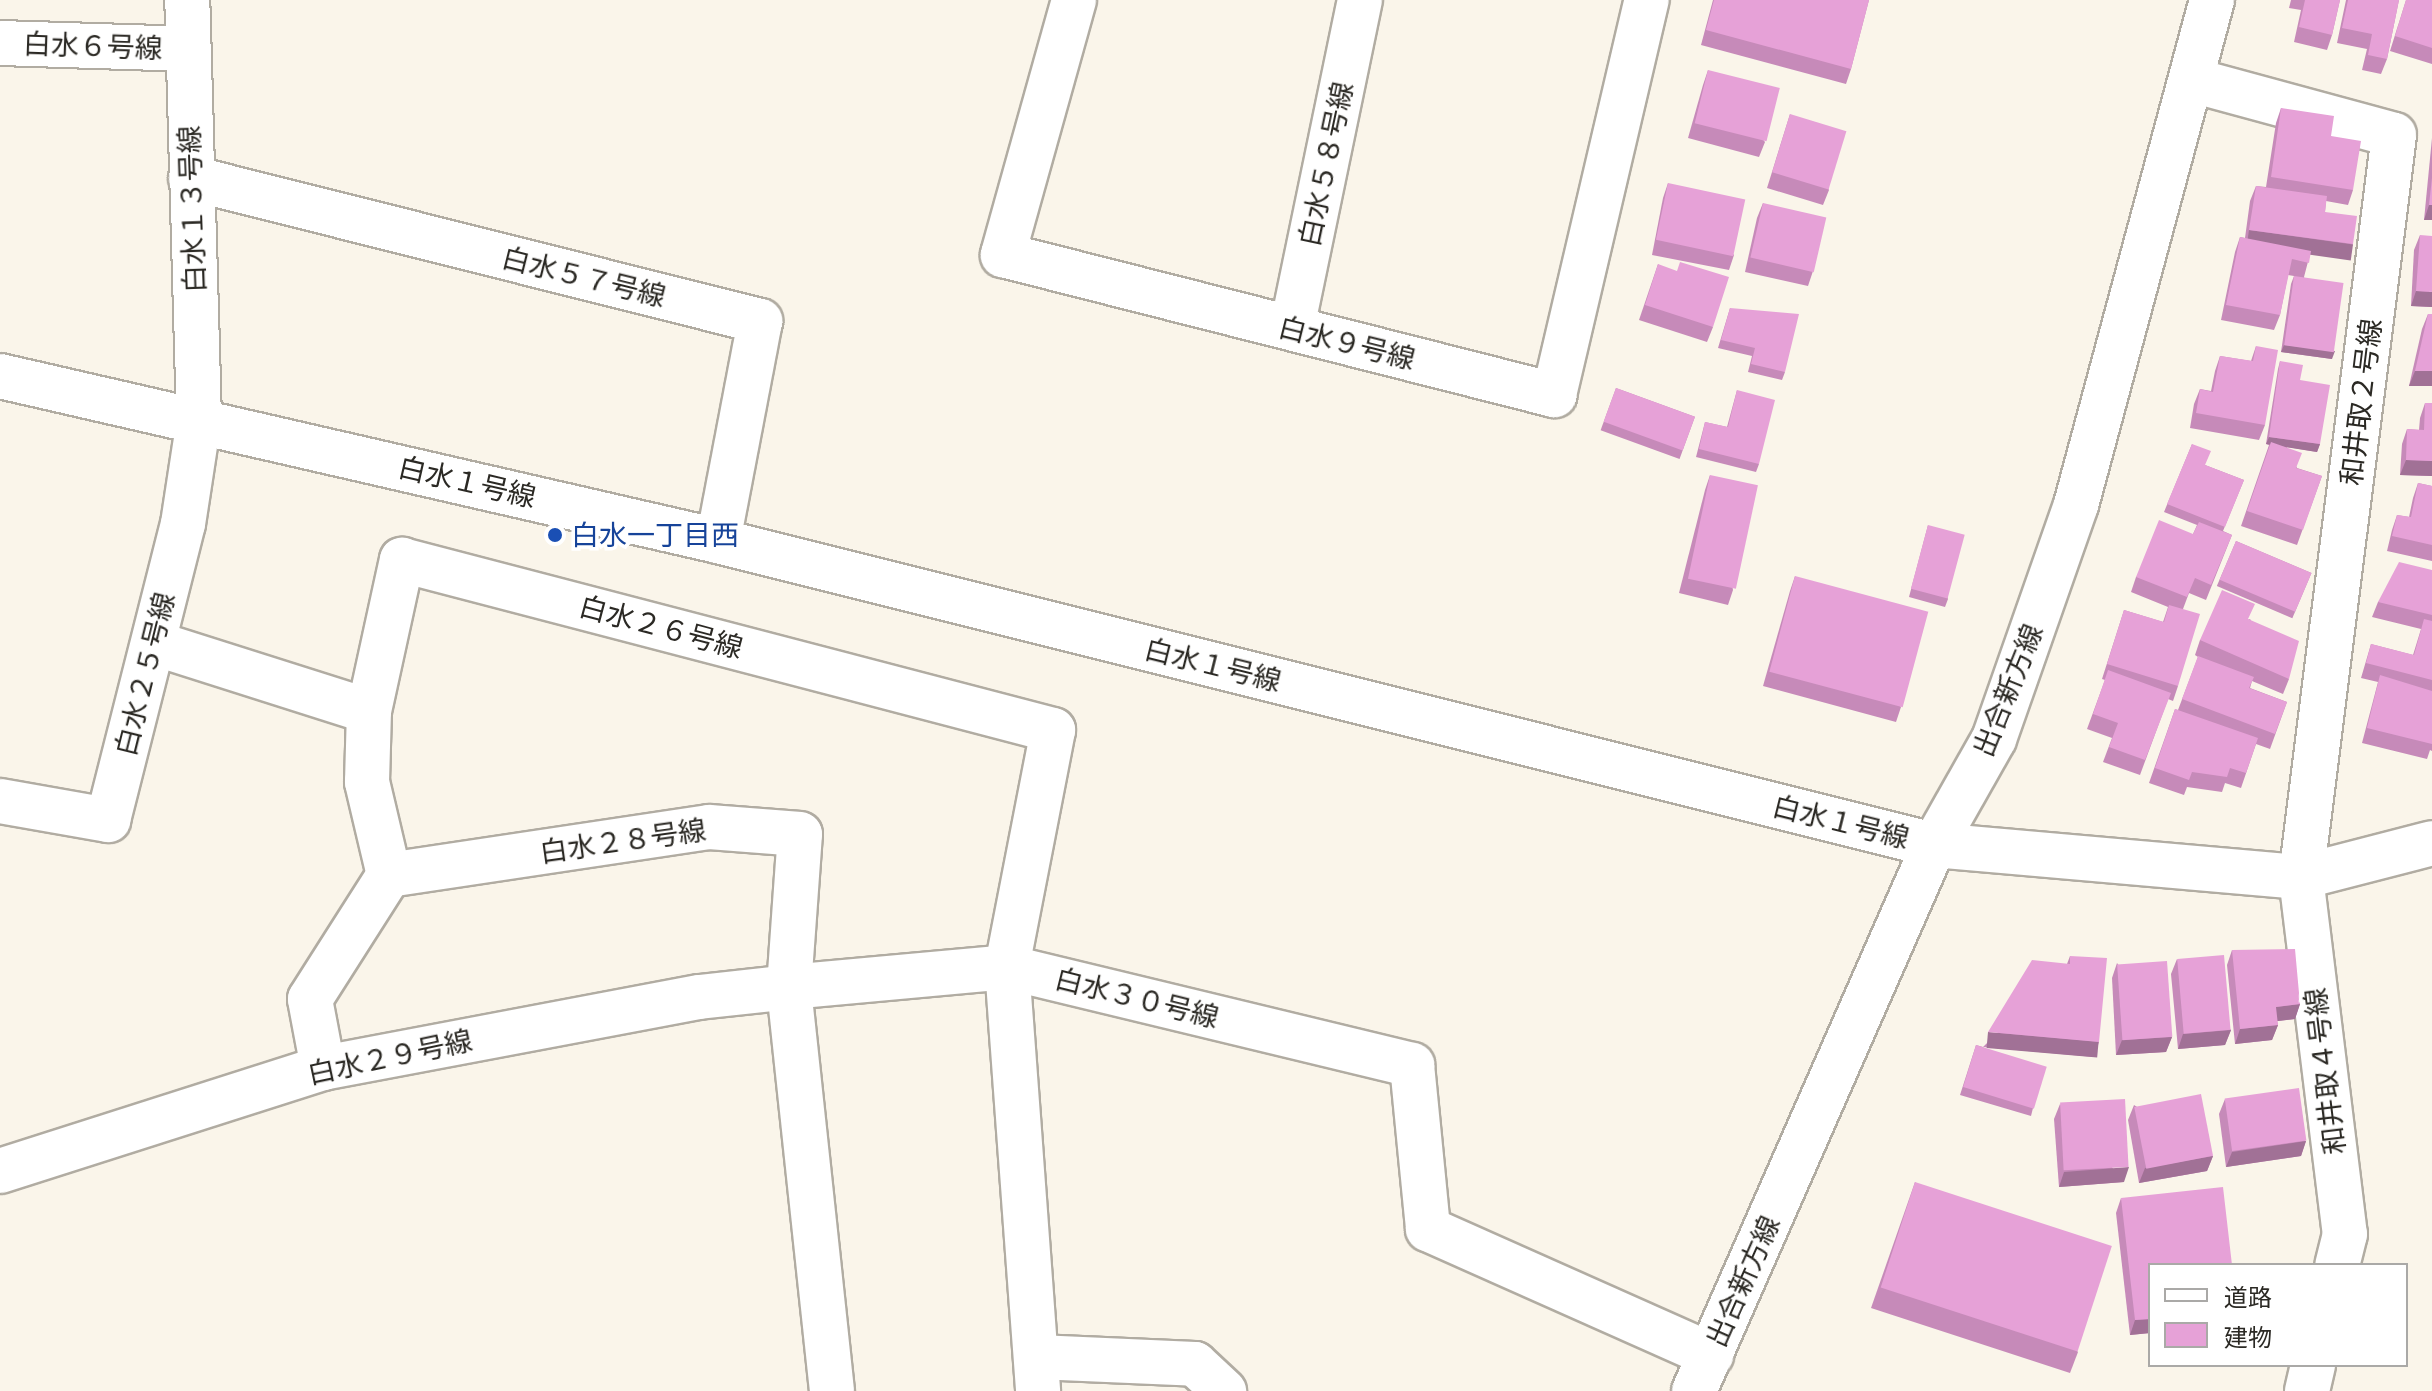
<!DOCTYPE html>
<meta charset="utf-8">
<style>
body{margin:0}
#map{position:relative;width:2432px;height:1391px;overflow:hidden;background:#faf5ea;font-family:"Asap Condensed","Noto Sans JP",sans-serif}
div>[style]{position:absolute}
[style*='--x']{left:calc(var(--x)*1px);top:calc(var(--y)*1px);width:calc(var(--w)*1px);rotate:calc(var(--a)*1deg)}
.roads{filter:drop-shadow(2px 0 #b1aca2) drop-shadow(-2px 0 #b1aca2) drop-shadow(0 2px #b1aca2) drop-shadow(0 -2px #b1aca2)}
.minor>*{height:44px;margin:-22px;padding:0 22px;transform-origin:22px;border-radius:22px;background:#fff}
.wall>*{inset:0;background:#c68ab9;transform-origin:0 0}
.shaded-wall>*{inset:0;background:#a17196;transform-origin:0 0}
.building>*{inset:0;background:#e6a1d7;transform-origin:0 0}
.dots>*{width:22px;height:22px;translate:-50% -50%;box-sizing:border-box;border:4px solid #fff;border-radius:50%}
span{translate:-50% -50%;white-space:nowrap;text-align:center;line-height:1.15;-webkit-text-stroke:7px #fff;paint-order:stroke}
.street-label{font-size:28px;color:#2b2924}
.transit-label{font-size:28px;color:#164399}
.left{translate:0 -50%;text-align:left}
.legend{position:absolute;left:2148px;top:1263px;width:260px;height:104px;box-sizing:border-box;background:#fff;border:2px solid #aaa9a7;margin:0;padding:10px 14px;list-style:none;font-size:24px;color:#2b2924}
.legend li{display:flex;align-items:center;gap:16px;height:40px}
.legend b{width:40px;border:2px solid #aaa9a7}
</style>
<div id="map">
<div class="roads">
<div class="minor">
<i style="--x:1074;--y:0;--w:265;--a:105.6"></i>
<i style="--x:1003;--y:255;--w:569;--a:14.26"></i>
<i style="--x:1554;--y:395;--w:406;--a:-76.8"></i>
<i style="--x:0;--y:43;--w:187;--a:1.8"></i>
<i style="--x:2192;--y:80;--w:209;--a:15.2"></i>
<i style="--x:2394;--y:135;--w:748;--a:97.14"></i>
<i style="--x:2301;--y:877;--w:360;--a:83"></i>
<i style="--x:2345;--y:1234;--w:32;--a:104"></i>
<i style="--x:191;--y:178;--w:587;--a:14.11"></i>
<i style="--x:760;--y:321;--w:224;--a:100.8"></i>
<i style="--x:1292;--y:328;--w:335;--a:-78.3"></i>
<i style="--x:0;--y:376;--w:737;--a:12.94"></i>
<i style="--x:718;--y:541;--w:1253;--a:14.04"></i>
<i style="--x:1934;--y:845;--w:368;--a:5"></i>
<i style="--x:2301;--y:877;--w:135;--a:-14.5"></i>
<i style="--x:154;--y:643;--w:225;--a:17.6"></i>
<i style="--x:369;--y:711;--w:155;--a:-77.7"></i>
<i style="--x:402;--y:560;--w:673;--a:14.64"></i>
<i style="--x:1053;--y:730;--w:241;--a:101"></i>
<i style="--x:1007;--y:967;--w:425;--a:85.8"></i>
<i style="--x:0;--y:801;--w:110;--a:10"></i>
<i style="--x:108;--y:820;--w:305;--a:-75.8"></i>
<i style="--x:183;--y:524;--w:106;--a:-81.3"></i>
<i style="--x:199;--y:419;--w:419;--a:-91.6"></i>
<i style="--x:323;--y:1068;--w:70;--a:-100.7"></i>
<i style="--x:310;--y:999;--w:147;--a:-57.5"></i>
<i style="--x:389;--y:875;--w:96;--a:-103.3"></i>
<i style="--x:367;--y:782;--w:71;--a:-88.4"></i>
<i style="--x:0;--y:1171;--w:339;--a:-17.7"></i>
<i style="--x:323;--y:1068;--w:383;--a:-10.7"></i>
<i style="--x:699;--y:997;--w:91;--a:-6.3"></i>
<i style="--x:789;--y:987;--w:153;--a:-85.9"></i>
<i style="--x:800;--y:834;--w:91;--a:-175.6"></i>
<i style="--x:709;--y:827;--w:324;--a:171.5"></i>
<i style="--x:1037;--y:1357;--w:158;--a:2.5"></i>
<i style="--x:1195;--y:1364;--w:40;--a:43"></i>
<i style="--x:832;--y:1391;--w:406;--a:-96.1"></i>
<i style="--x:789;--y:987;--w:219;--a:-5.2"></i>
<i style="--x:1007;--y:967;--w:417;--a:13.6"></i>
<i style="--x:1412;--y:1065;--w:165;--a:84.4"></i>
<i style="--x:1428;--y:1229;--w:310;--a:24"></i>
<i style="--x:1694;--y:1391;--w:596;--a:-66.27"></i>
<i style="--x:1934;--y:845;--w:122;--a:-60.5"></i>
<i style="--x:1994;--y:739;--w:248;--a:-70.7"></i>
<i style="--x:2076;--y:505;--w:523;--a:-74.93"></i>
<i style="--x:2307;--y:1391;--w:27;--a:-77"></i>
</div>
</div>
<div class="wall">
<i style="clip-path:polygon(1713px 0,1869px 0,1851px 69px,1846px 84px,1701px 45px)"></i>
<i style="clip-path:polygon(2291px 0,2340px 0,2332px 35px,2327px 50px,2294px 42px,2301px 10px,2289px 8px)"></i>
<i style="clip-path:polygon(2346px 0,2399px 0,2387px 59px,2381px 74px,2362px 70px,2367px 49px,2337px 43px)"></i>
<i style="clip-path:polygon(2406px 0,2432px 0,2432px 64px,2390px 51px)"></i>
<i style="clip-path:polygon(1708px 70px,1765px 142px,1759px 157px,1688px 138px,1703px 85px)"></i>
<i style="clip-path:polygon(2281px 108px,2331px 136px,2353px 190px,2348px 205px,2326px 201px,2325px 212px,2353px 244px,2347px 259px,2310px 254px,2304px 277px,2332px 359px,2281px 352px,2291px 284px,2294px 276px,2288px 275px,2280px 315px,2274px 330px,2221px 320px,2235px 252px,2240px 237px,2245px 238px,2250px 201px,2256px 186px,2266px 187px,2276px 123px)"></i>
<i style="clip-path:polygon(1790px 114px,1829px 190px,1823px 205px,1767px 188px)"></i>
<i style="clip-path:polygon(2432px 138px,2432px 220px,2424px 220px)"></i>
<i style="clip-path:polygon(1668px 183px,1734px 255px,1729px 270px,1652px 255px,1663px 198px)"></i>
<i style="clip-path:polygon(1763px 203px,1813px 271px,1808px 286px,1745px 272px,1757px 218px)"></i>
<i style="clip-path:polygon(2420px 235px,2432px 307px,2411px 306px,2414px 250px)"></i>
<i style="clip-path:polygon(1658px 264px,1713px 327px,1707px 342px,1639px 320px)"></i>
<i style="clip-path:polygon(1730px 308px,1785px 372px,1782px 380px,1748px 372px,1752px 356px,1718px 348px)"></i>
<i style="clip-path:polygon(2428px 314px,2432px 386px,2409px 386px,2422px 329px)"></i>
<i style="clip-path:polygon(2256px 346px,2265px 425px,2259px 440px,2190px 428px,2194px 404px,2200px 389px,2211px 391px,2215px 371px,2220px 356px,2251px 361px)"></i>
<i style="clip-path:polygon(2280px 361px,2300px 380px,2320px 444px,2317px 452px,2287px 447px,2297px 468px,2322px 476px,2297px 545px,2241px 526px,2269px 445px,2266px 444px,2278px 369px)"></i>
<i style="left:1616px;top:388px;width:84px;height:45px;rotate:20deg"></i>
<i style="clip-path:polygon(1737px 390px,1759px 464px,1756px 472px,1696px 457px,1705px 422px,1727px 427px)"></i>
<i style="clip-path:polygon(2425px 403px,2432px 476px,2400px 475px,2402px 444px,2407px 429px,2419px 430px,2420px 418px)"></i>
<i style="clip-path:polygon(2192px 444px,2205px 465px,2244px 480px,2223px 531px,2232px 535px,2206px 600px,2189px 593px,2183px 609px,2178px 686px,2173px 701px,2168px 699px,2140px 775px,2103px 762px,2112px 738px,2087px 729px,2105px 680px,2102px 679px,2124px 610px,2163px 622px,2168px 607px,2131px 592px,2136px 577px,2193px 534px,2197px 525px,2164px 512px)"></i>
<i style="clip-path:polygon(1710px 475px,1733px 590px,1728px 605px,1679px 593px,1705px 490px)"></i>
<i style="clip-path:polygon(2418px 483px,2432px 486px,2432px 561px,2387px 551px,2392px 530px,2397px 515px,2409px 517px,2413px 498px)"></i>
<i style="clip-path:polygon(1928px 525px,1948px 599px,1945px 607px,1909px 597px)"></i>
<i style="left:2236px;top:541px;width:82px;height:49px;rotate:23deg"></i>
<i style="clip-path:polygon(2432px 570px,2432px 751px,2430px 750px,2427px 759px,2362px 743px,2378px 682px,2361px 678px,2371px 644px,2413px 655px,2421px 629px,2372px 617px,2378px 602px)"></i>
<i style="clip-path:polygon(1795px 576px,1901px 707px,1896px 722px,1763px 686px,1790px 591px)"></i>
<i style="clip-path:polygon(2250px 619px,2289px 679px,2283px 694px,2252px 681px,2250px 688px,2287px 702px,2270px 749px,2256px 744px,2241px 788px,2225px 783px,2222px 792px,2187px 787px,2184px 795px,2149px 783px,2175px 709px,2178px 710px,2198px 657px,2195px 655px,2200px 640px)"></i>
<i style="clip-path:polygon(2232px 950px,2300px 1004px,2295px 1019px,2277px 1021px,2278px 1025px,2272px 1040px,2235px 1044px,2227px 965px)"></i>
<i style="clip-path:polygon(2070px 956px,2099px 1042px,2094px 1057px,1983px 1047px,2033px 1108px,2031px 1116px,1960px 1095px,1976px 1045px,1983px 1047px,2067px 964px)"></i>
<i style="clip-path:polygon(2177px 959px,2231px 1030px,2225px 1045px,2178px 1049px,2171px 974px)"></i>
<i style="clip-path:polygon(2117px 963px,2172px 1037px,2166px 1052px,2116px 1055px,2112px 978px)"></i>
<i style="clip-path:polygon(2225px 1099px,2306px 1141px,2301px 1156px,2226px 1167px,2219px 1114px)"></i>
<i style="clip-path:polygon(2060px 1104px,2124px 1182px,2059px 1187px,2054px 1119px)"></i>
<i style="clip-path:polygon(2134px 1105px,2213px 1156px,2207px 1171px,2139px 1183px,2128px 1120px)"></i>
<i style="clip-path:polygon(1915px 1182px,2078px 1352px,2070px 1373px,1871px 1308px)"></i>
<i style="clip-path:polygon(2121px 1198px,2150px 1265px,2150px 1333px,2130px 1335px,2116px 1213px)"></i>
</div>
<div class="shaded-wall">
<i style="clip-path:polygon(2429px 205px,2432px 205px,2432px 220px,2424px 220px)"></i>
<i style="left:2249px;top:230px;width:105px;height:16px;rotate:8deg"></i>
<i style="clip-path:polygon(2416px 291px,2432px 292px,2432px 307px,2411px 306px)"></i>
<i style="clip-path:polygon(2284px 345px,2335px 351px,2332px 359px,2281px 352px)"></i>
<i style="clip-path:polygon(2415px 371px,2432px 371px,2432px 386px,2409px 386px)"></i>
<i style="clip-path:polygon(2269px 437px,2320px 444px,2317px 452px,2266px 444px)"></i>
<i style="clip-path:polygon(2406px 460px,2432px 461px,2432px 476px,2400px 475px)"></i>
<i style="clip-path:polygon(2300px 1004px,2295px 1019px,2270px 1022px,2276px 1007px)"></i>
<i style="clip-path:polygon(2278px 1025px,2272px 1040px,2235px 1044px,2240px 1029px)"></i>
<i style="clip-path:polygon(2231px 1030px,2225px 1045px,2178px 1049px,2183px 1034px)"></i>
<i style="left:1988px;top:1032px;width:111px;height:16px;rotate:5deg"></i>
<i style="clip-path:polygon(2172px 1037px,2166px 1052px,2116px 1055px,2122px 1040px)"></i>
<i style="clip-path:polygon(2306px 1141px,2301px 1156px,2226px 1167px,2232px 1152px)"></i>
<i style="clip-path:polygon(2213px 1156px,2207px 1171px,2139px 1183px,2145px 1168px)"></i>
<i style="clip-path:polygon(2129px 1167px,2124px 1182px,2059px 1187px,2064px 1172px)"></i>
<i style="clip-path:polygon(2150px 1319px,2150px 1333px,2130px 1335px,2135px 1320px)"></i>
</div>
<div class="building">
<i style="clip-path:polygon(1714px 0,1869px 0,1851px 69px,1706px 30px)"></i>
<i style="clip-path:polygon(2305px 0,2340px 0,2332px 35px,2299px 27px)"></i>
<i style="clip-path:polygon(2348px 0,2399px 0,2387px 59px,2368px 55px,2372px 34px,2342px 28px)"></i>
<i style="clip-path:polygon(2406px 0,2432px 0,2432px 48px,2395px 36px)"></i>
<i style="left:1708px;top:70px;width:74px;height:55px;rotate:14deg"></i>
<i style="clip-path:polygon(2281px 108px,2334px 116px,2331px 136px,2361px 141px,2353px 190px,2271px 177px)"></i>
<i style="left:1790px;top:114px;width:59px;height:61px;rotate:17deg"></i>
<i style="clip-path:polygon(2432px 178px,2432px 205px,2429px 205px)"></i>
<i style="left:1668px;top:183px;width:79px;height:58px;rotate:12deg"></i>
<i style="clip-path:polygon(2256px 186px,2327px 196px,2325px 212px,2357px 216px,2353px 244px,2249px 230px)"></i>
<i style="left:1763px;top:203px;width:65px;height:56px;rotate:13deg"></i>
<i style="clip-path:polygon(2420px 235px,2432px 236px,2432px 292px,2416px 291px)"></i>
<i style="clip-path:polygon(2240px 237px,2311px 251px,2309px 263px,2292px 259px,2280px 315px,2226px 305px)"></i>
<i style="clip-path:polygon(1680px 262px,1729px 277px,1713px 327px,1645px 305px,1658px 264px,1677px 271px)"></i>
<i style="left:2294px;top:276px;width:50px;height:70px;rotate:8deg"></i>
<i style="clip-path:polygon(1730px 308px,1799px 314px,1785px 372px,1751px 364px,1755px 348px,1721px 340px)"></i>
<i style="clip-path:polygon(2428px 314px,2432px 314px,2432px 371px,2415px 371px)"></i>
<i style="clip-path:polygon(2256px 346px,2278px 350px,2265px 425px,2196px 413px,2200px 389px,2213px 392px,2220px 356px,2253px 361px)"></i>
<i style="clip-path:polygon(2280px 361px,2303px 365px,2300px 380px,2330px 385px,2320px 444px,2269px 437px)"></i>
<i style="left:1616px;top:388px;width:84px;height:36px;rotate:20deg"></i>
<i style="clip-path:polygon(1737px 390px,1775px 400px,1759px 464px,1699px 449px,1705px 422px,1728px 427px)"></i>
<i style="clip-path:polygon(2425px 403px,2432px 403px,2432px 461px,2406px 460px,2407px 429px,2424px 430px)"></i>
<i style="clip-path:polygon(2271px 442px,2302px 453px,2296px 468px,2322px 476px,2303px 530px,2247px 511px)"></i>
<i style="clip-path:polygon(2192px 444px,2211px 451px,2205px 465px,2244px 480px,2225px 527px,2167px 504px)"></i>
<i style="left:1710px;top:475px;width:49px;height:106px;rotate:12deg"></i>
<i style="clip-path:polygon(2418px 483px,2432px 486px,2432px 545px,2392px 536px,2397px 515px,2411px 517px)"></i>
<i style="clip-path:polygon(2159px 520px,2193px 534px,2199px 522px,2232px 535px,2211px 585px,2195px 578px,2187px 597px,2136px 577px)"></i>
<i style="left:1928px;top:525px;width:38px;height:66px;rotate:15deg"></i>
<i style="left:2236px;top:541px;width:82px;height:42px;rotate:23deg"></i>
<i style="clip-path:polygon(2399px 562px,2432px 570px,2432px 615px,2378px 602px)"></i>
<i style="left:1795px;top:576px;width:138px;height:99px;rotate:15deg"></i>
<i style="clip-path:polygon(2222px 590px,2255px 604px,2248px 619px,2299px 641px,2289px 679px,2200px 640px)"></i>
<i style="clip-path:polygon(2169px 605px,2200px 614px,2178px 686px,2107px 664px,2124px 610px,2164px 622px)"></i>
<i style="clip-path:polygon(2424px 619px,2432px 621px,2432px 680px,2366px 663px,2371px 644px,2414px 655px)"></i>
<i style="clip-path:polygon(2198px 656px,2254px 677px,2249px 688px,2287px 702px,2275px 734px,2182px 699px)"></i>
<i style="clip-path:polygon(2108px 670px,2171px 693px,2145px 760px,2109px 747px,2118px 723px,2093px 714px)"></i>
<i style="clip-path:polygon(2380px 675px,2432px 691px,2432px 744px,2367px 728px)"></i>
<i style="clip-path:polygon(2175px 709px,2258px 738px,2246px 773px,2230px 768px,2227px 777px,2192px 772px,2189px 780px,2155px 768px)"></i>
<i style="clip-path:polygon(2295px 949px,2300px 1004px,2276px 1007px,2278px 1025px,2240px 1029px,2232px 950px)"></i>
<i style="left:2224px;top:955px;width:75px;height:47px;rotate:85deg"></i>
<i style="clip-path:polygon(2070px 956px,2107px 958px,2099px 1042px,1988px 1032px,2032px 960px,2070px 964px)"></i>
<i style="left:2167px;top:961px;width:76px;height:50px;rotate:86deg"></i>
<i style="left:1976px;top:1045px;width:74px;height:44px;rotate:17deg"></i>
<i style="left:2299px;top:1088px;width:53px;height:75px;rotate:82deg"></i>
<i style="left:2201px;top:1094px;width:63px;height:68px;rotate:79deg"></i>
<i style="left:2125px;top:1099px;width:68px;height:65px;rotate:87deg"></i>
<i style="left:1915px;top:1182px;width:207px;height:111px;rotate:18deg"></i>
<i style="clip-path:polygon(2223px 1187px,2232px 1265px,2150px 1265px,2150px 1319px,2135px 1320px,2121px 1198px)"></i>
</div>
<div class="dots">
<i style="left:555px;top:535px;background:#1a4fb4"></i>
</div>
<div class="street-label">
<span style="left:93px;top:46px;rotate:2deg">白水６号線</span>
<span style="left:1326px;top:164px;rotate:-78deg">白水５８号線</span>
<span style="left:192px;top:209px;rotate:-92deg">白水１３号線</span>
<span style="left:584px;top:277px;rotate:14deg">白水５７号線</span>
<span style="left:1347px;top:343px;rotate:14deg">白水９号線</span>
<span style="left:2361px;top:402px;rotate:-83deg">和井取２号線</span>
<span style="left:467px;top:482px;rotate:13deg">白水１号線</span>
<span style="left:661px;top:627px;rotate:15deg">白水２６号線</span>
<span style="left:1213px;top:665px;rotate:14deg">白水１号線</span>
<span style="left:145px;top:674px;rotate:-76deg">白水２５号線</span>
<span style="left:2008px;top:690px;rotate:-68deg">出合新方線</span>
<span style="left:1841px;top:822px;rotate:14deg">白水１号線</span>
<span style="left:623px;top:841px;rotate:-8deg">白水２８号線</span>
<span style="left:1137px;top:998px;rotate:14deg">白水３０号線</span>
<span style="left:390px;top:1057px;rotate:-12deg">白水２９号線</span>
<span style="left:2325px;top:1071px;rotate:-97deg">和井取４号線</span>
<span style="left:1743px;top:1281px;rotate:-66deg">出合新方線</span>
</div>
<div class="transit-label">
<span class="left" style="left:571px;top:535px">白水一丁目西</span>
</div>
<ul class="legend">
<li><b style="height:10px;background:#fff"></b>道路</li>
<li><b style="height:22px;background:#e6a1d7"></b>建物</li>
</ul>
</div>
